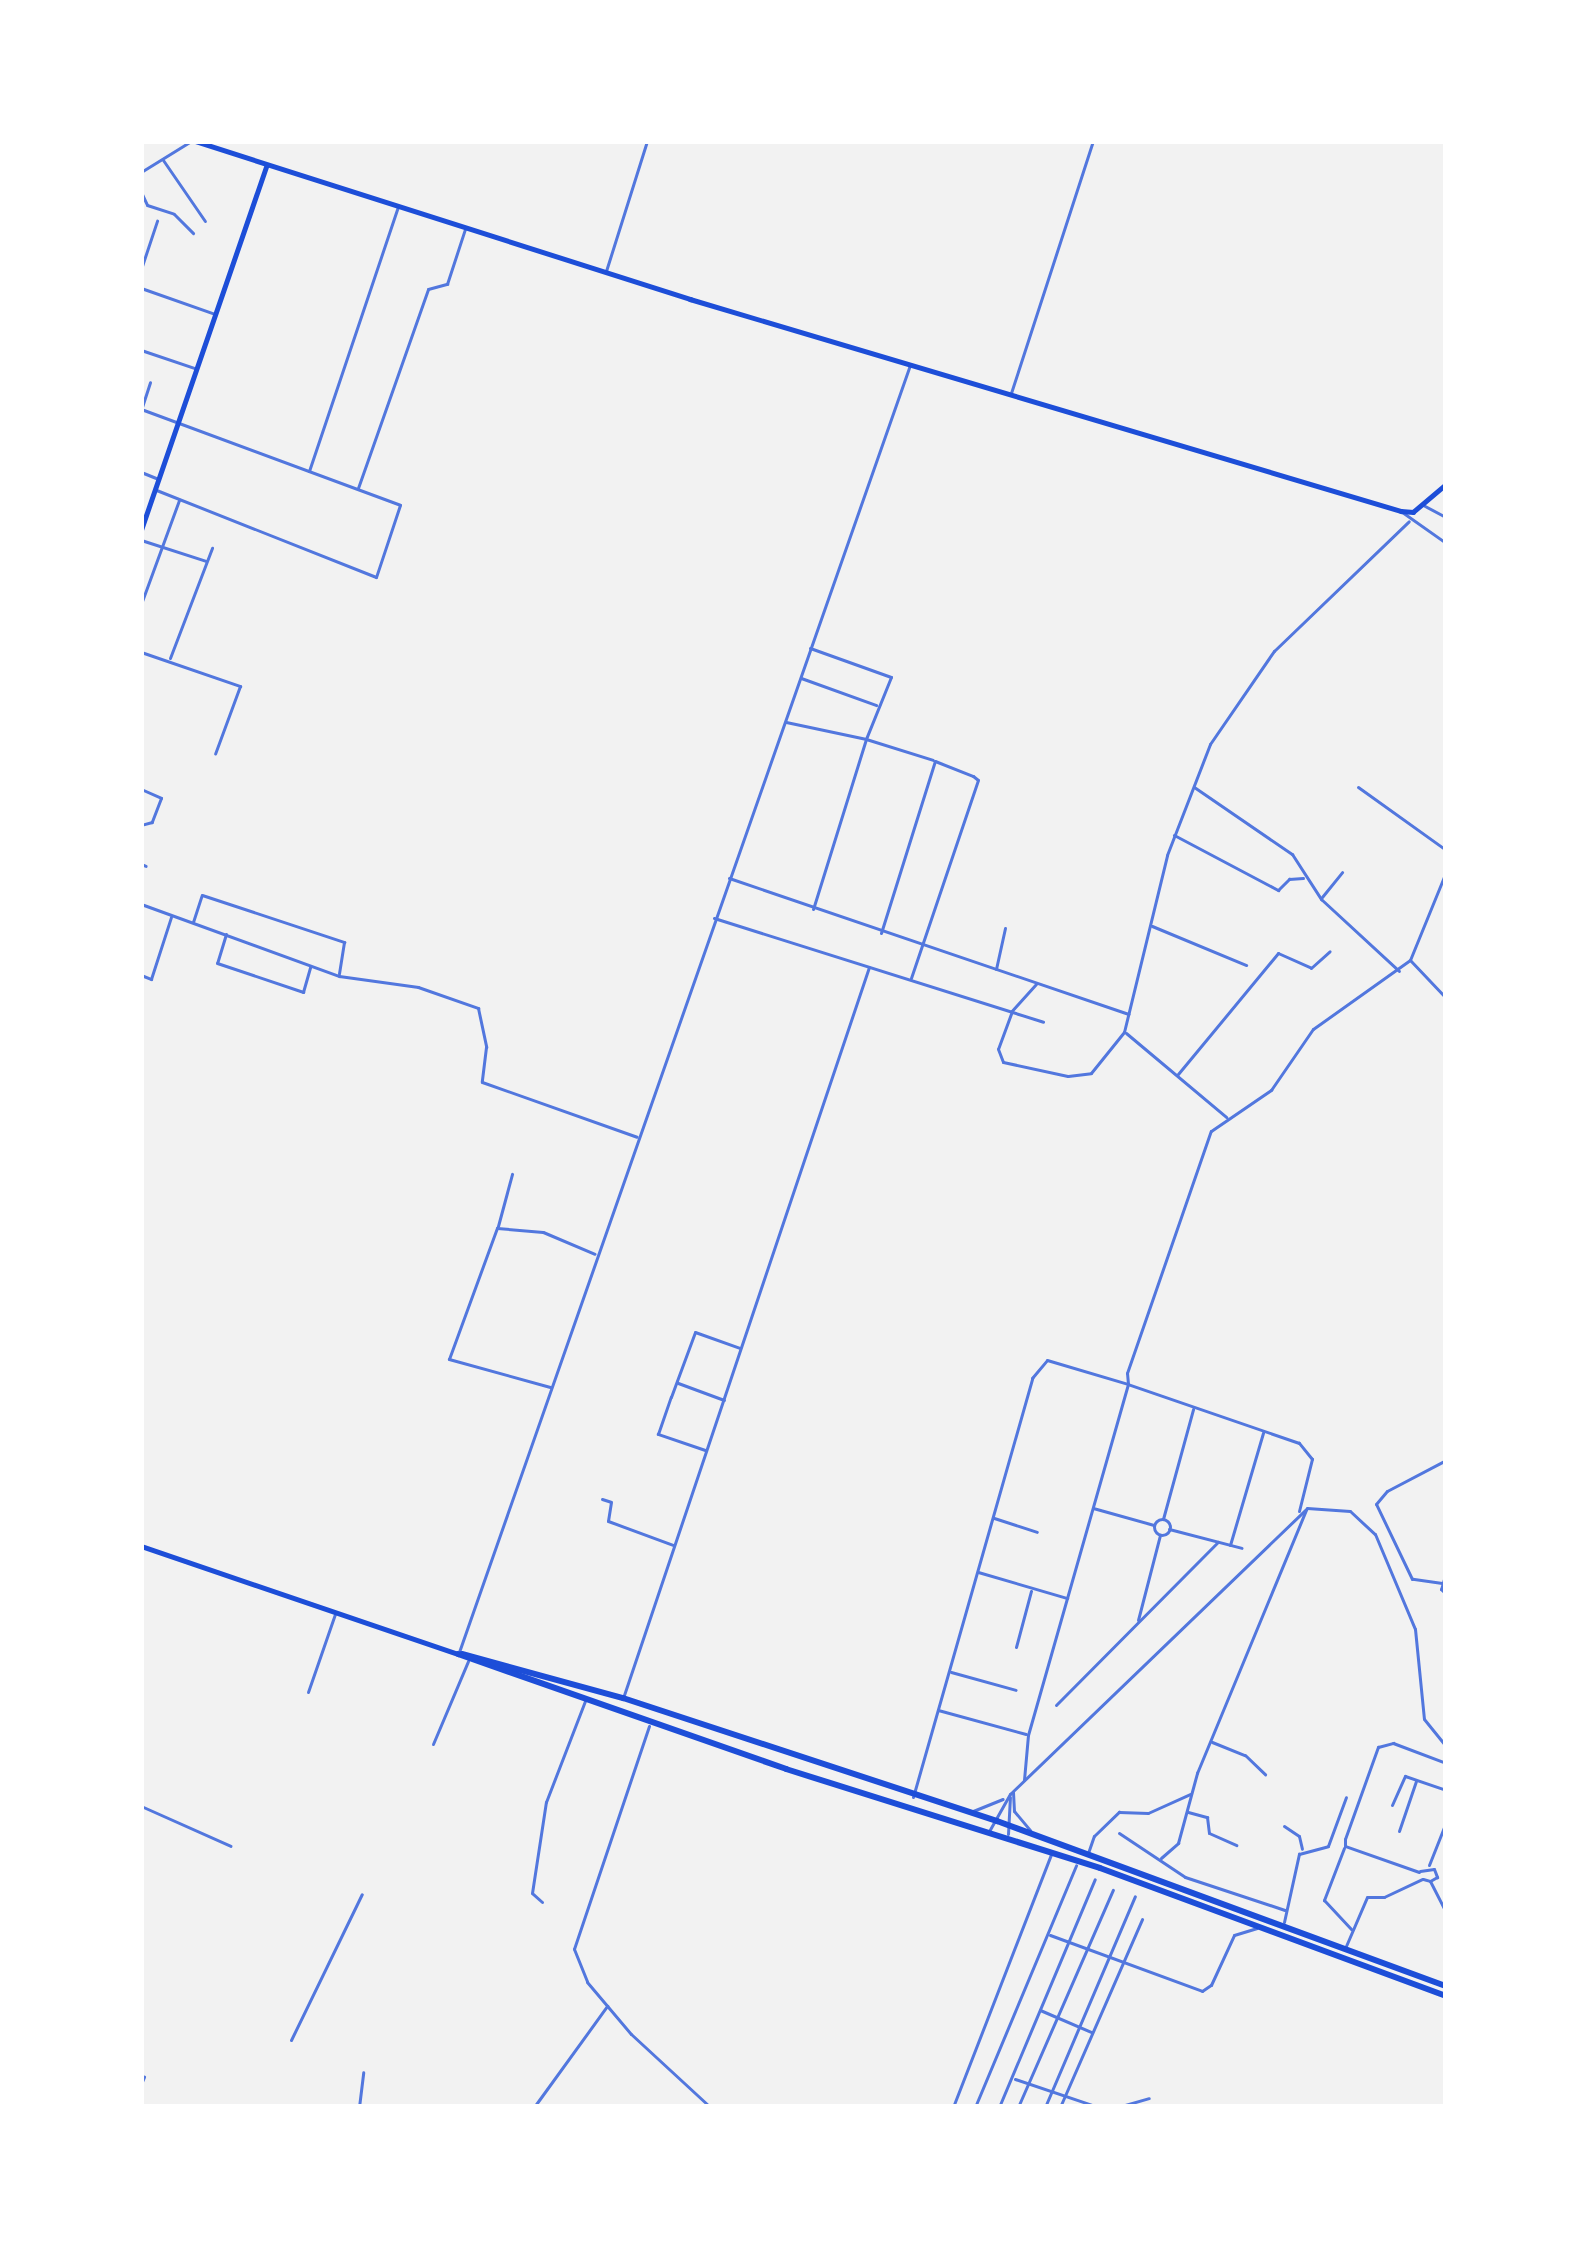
<!DOCTYPE html>
<style>
body{margin:0}
#map{position:relative;width:1587px;height:2248px;overflow:hidden;background:#f2f2f2;font-family:Rubik,sans-serif}
div>[style]{position:absolute}
[style*='--x']{left:calc(var(--x)*1px);top:calc(var(--y)*1px);width:calc(var(--w)*1px);rotate:calc(var(--a)*1deg)}
.minor>*{height:3px;margin:-1.5px;padding:0 1.5px;transform-origin:1.5px;border-radius:1.5px;background:#5277de}
.minor>.ring{margin:-1.5px;padding:0;box-sizing:content-box;background:none;border:3px solid #5277de;border-radius:50%}
.tertiary>*{height:3px;margin:-1.5px;padding:0 1.5px;transform-origin:1.5px;border-radius:1.5px;background:#5277de}
.secondary>*{height:4.5px;margin:-2.25px;padding:0 2.25px;transform-origin:2.25px;border-radius:2.25px;background:#1d4ed8}
.primary>*{height:4.5px;margin:-2.25px;padding:0 2.25px;transform-origin:2.25px;border-radius:2.25px;background:#1d4ed8}
.trunk>*{height:6px;margin:-3px;padding:0 3px;transform-origin:3px;border-radius:3px;background:#1d4ed8}
span{translate:-50% -50%;white-space:nowrap;text-align:center;line-height:1.15;-webkit-text-stroke:12px #fff;paint-order:stroke}
.frame{position:absolute;inset:0;border:144px solid #fff;pointer-events:none}
</style>
<div id="map">
<div class="minor">
<i style="--x:163;--y:160;--w:74;--a:55.5"></i>
<i style="--x:141;--y:172;--w:59;--a:-31.8"></i>
<i style="--x:141;--y:192;--w:14;--a:65"></i>
<i style="--x:147;--y:205;--w:28;--a:18"></i>
<i style="--x:174;--y:214;--w:27;--a:45"></i>
<i style="--x:141;--y:269;--w:51;--a:-71.6"></i>
<i style="--x:141;--y:288;--w:78;--a:19.4"></i>
<i style="--x:141;--y:350;--w:59;--a:18.7"></i>
<i style="--x:1011;--y:393;--w:265;--a:-72"></i>
<i style="--x:142;--y:407;--w:26;--a:-72"></i>
<i style="--x:141;--y:409;--w:276;--a:20.3"></i>
<i style="--x:400;--y:505;--w:76;--a:108.4"></i>
<i style="--x:376;--y:577;--w:237;--a:-158.4"></i>
<i style="--x:309;--y:471;--w:279;--a:-71.4"></i>
<i style="--x:141;--y:472;--w:16;--a:22"></i>
<i style="--x:358;--y:488;--w:211;--a:-70.6"></i>
<i style="--x:428;--y:289;--w:20;--a:-15"></i>
<i style="--x:447;--y:284;--w:58;--a:-71.9"></i>
<i style="--x:1423;--y:505;--w:26;--a:28"></i>
<i style="--x:141;--y:540;--w:68;--a:17.9"></i>
<i style="--x:141;--y:604;--w:111;--a:-69.9"></i>
<i style="--x:810;--y:648;--w:86;--a:19.7"></i>
<i style="--x:891;--y:677;--w:67;--a:112"></i>
<i style="--x:866;--y:739;--w:70;--a:17.4"></i>
<i style="--x:141;--y:652;--w:105;--a:19"></i>
<i style="--x:240;--y:686;--w:72;--a:110.2"></i>
<i style="--x:170;--y:658;--w:118;--a:-69.1"></i>
<i style="--x:801;--y:678;--w:80;--a:19.8"></i>
<i style="--x:786;--y:722;--w:82;--a:12"></i>
<i style="--x:866;--y:739;--w:178;--a:107.3"></i>
<i style="--x:1194;--y:787;--w:119;--a:34.4"></i>
<i style="--x:1292;--y:854;--w:54;--a:57.2"></i>
<i style="--x:1321;--y:899;--w:106;--a:42.7"></i>
<i style="--x:1358;--y:787;--w:108;--a:35.6"></i>
<i style="--x:141;--y:789;--w:22;--a:24"></i>
<i style="--x:161;--y:798;--w:26;--a:111"></i>
<i style="--x:152;--y:822;--w:11;--a:165"></i>
<i style="--x:1174;--y:835;--w:118;--a:27.9"></i>
<i style="--x:1278;--y:890;--w:16;--a:-45"></i>
<i style="--x:1289;--y:879;--w:14;--a:-4"></i>
<i style="--x:141;--y:864;--w:5;--a:22"></i>
<i style="--x:729;--y:878;--w:422;--a:18.8"></i>
<i style="--x:1322;--y:897;--w:32;--a:-51"></i>
<i style="--x:141;--y:904;--w:211;--a:20"></i>
<i style="--x:339;--y:976;--w:80;--a:7.9"></i>
<i style="--x:418;--y:987;--w:64;--a:19.3"></i>
<i style="--x:478;--y:1008;--w:40;--a:78"></i>
<i style="--x:486;--y:1047;--w:35;--a:97"></i>
<i style="--x:482;--y:1082;--w:164;--a:19.5"></i>
<i style="--x:714;--y:918;--w:345;--a:17.5"></i>
<i style="--x:193;--y:922;--w:28;--a:-72"></i>
<i style="--x:202;--y:895;--w:150;--a:18.3"></i>
<i style="--x:344;--y:942;--w:32;--a:99"></i>
<i style="--x:1152;--y:926;--w:102;--a:22.5"></i>
<i style="--x:881;--y:933;--w:180;--a:-72.6"></i>
<i style="--x:935;--y:761;--w:41;--a:21.5"></i>
<i style="--x:973;--y:776;--w:6;--a:39"></i>
<i style="--x:978;--y:780;--w:209;--a:108.7"></i>
<i style="--x:226;--y:934;--w:30;--a:107"></i>
<i style="--x:217;--y:963;--w:91;--a:18.6"></i>
<i style="--x:303;--y:992;--w:26;--a:-74"></i>
<i style="--x:1410;--y:960;--w:52;--a:46.5"></i>
<i style="--x:996;--y:969;--w:42;--a:-77.6"></i>
<i style="--x:141;--y:975;--w:11;--a:22"></i>
<i style="--x:151;--y:979;--w:65;--a:-72.1"></i>
<i style="--x:1036;--y:984;--w:36;--a:132"></i>
<i style="--x:1012;--y:1011;--w:40;--a:110.2"></i>
<i style="--x:998;--y:1049;--w:14;--a:69"></i>
<i style="--x:1003;--y:1062;--w:66;--a:12.2"></i>
<i style="--x:1068;--y:1076;--w:23;--a:-7"></i>
<i style="--x:1091;--y:1073;--w:53;--a:-51.2"></i>
<i style="--x:1124;--y:1032;--w:182;--a:-76.3"></i>
<i style="--x:1167;--y:855;--w:119;--a:-68.8"></i>
<i style="--x:1210;--y:744;--w:113;--a:-55.5"></i>
<i style="--x:1274;--y:651;--w:187;--a:-43.9"></i>
<i style="--x:1126;--y:1033;--w:131;--a:40"></i>
<i style="--x:1178;--y:1074;--w:157;--a:-50.4"></i>
<i style="--x:1278;--y:953;--w:36;--a:24"></i>
<i style="--x:1311;--y:968;--w:25;--a:-42"></i>
<i style="--x:498;--y:1226;--w:54;--a:-74.9"></i>
<i style="--x:678;--y:1383;--w:49;--a:20.3"></i>
<i style="--x:550;--y:1387;--w:105;--a:-164.5"></i>
<i style="--x:449;--y:1359;--w:140;--a:-69.9"></i>
<i style="--x:497;--y:1228;--w:46;--a:5"></i>
<i style="--x:543;--y:1232;--w:56;--a:22.9"></i>
<i style="--x:705;--y:1450;--w:50;--a:-161.2"></i>
<i style="--x:658;--y:1434;--w:39;--a:-71"></i>
<i style="--x:671;--y:1397;--w:69;--a:-69.7"></i>
<i style="--x:695;--y:1332;--w:48;--a:19.6"></i>
<i style="--x:602;--y:1499;--w:9;--a:18"></i>
<i style="--x:611;--y:1502;--w:19;--a:99"></i>
<i style="--x:608;--y:1521;--w:69;--a:20.3"></i>
<i style="--x:1093;--y:1508;--w:63;--a:15.6"></i>
<i style="--x:994;--y:1518;--w:45;--a:18"></i>
<i style="--x:1163;--y:1519;--w:114;--a:-74.7"></i>
<i class="ring" style="left:1154px;top:1519px;width:13px;height:13px"></i>
<i style="--x:1169;--y:1529;--w:75;--a:14.6"></i>
<i style="--x:1230;--y:1545;--w:117;--a:-73.6"></i>
<i style="--x:978;--y:1572;--w:93;--a:16.3"></i>
<i style="--x:1446;--y:1572;--w:18;--a:106"></i>
<i style="--x:1441;--y:1589;--w:7;--a:45"></i>
<i style="--x:1442;--y:1583;--w:30;--a:-172"></i>
<i style="--x:1412;--y:1579;--w:83;--a:-115.6"></i>
<i style="--x:1376;--y:1504;--w:17;--a:-50"></i>
<i style="--x:1387;--y:1491;--w:67;--a:-27.7"></i>
<i style="--x:1138;--y:1620;--w:88;--a:-75.5"></i>
<i style="--x:1016;--y:1647;--w:58;--a:-75"></i>
<i style="--x:951;--y:1672;--w:67;--a:15.5"></i>
<i style="--x:308;--y:1692;--w:83;--a:-70.9"></i>
<i style="--x:623;--y:1698;--w:771;--a:-71.4"></i>
<i style="--x:1056;--y:1705;--w:230;--a:-45.2"></i>
<i style="--x:938;--y:1710;--w:91;--a:15.3"></i>
<i style="--x:649;--y:1726;--w:235;--a:108.6"></i>
<i style="--x:574;--y:1949;--w:35;--a:68"></i>
<i style="--x:587;--y:1982;--w:68;--a:49.8"></i>
<i style="--x:631;--y:2034;--w:108;--a:42.7"></i>
<i style="--x:1212;--y:1742;--w:35;--a:22"></i>
<i style="--x:1245;--y:1755;--w:28;--a:44"></i>
<i style="--x:433;--y:1744;--w:90;--a:-67.1"></i>
<i style="--x:913;--y:1797;--w:436;--a:-74.1"></i>
<i style="--x:1032;--y:1378;--w:23;--a:-50"></i>
<i style="--x:1047;--y:1360;--w:84;--a:16.5"></i>
<i style="--x:1128;--y:1384;--w:365;--a:105.9"></i>
<i style="--x:1028;--y:1735;--w:45;--a:95.1"></i>
<i style="--x:1392;--y:1805;--w:32;--a:-66"></i>
<i style="--x:1405;--y:1776;--w:43;--a:18.9"></i>
<i style="--x:141;--y:1806;--w:98;--a:24"></i>
<i style="--x:1188;--y:1812;--w:20;--a:15"></i>
<i style="--x:1207;--y:1817;--w:16;--a:83"></i>
<i style="--x:1209;--y:1833;--w:30;--a:24"></i>
<i style="--x:1284;--y:1826;--w:18;--a:34"></i>
<i style="--x:1299;--y:1836;--w:13;--a:77"></i>
<i style="--x:1399;--y:1831;--w:53;--a:-71.2"></i>
<i style="--x:1119;--y:1833;--w:79;--a:33.7"></i>
<i style="--x:1185;--y:1877;--w:105;--a:18.3"></i>
<i style="--x:1344;--y:1848;--w:56;--a:111"></i>
<i style="--x:1324;--y:1900;--w:40;--a:47"></i>
<i style="--x:1088;--y:1853;--w:18;--a:-71"></i>
<i style="--x:1094;--y:1836;--w:35;--a:-44"></i>
<i style="--x:1119;--y:1812;--w:29;--a:2"></i>
<i style="--x:1148;--y:1813;--w:46;--a:-24.3"></i>
<i style="--x:1161;--y:1858;--w:23;--a:-41"></i>
<i style="--x:1178;--y:1843;--w:73;--a:-74.8"></i>
<i style="--x:1197;--y:1773;--w:285;--a:-67.5"></i>
<i style="--x:1429;--y:1865;--w:46;--a:-68.4"></i>
<i style="--x:1420;--y:1871;--w:14;--a:-8"></i>
<i style="--x:1434;--y:1869;--w:9;--a:69"></i>
<i style="--x:1437;--y:1877;--w:8;--a:150"></i>
<i style="--x:1419;--y:1872;--w:78;--a:-160.6"></i>
<i style="--x:1345;--y:1846;--w:7;--a:-90"></i>
<i style="--x:1345;--y:1839;--w:98;--a:-70.3"></i>
<i style="--x:1378;--y:1747;--w:16;--a:-15"></i>
<i style="--x:1393;--y:1743;--w:57;--a:20.7"></i>
<i style="--x:1423;--y:1879;--w:7;--a:16"></i>
<i style="--x:1430;--y:1881;--w:35;--a:63"></i>
<i style="--x:542;--y:1902;--w:13;--a:-138"></i>
<i style="--x:532;--y:1893;--w:92;--a:-81.3"></i>
<i style="--x:546;--y:1802;--w:108;--a:-68.9"></i>
<i style="--x:1284;--y:1922;--w:70;--a:-77.6"></i>
<i style="--x:1299;--y:1854;--w:30;--a:-15"></i>
<i style="--x:1328;--y:1846;--w:52;--a:-69.8"></i>
<i style="--x:1050;--y:1935;--w:162;--a:20.2"></i>
<i style="--x:1202;--y:1991;--w:11;--a:-34"></i>
<i style="--x:1211;--y:1985;--w:55;--a:-65.3"></i>
<i style="--x:1234;--y:1935;--w:24;--a:-17"></i>
<i style="--x:1346;--y:1946;--w:53;--a:-66.8"></i>
<i style="--x:1367;--y:1897;--w:17;--a:0"></i>
<i style="--x:1384;--y:1897;--w:42;--a:-25.3"></i>
<i style="--x:1040;--y:2010;--w:56;--a:23.3"></i>
<i style="--x:291;--y:2040;--w:162;--a:-64.1"></i>
<i style="--x:1015;--y:2079;--w:88;--a:18.6"></i>
<i style="--x:141;--y:2084;--w:8;--a:-67"></i>
<i style="--x:359;--y:2107;--w:35;--a:-83"></i>
<i style="--x:534;--y:2107;--w:125;--a:-54.1"></i>
<i style="--x:953;--y:2107;--w:271;--a:-68.8"></i>
<i style="--x:975;--y:2107;--w:262;--a:-67.3"></i>
<i style="--x:999;--y:2107;--w:247;--a:-67.2"></i>
<i style="--x:1018;--y:2107;--w:237;--a:-66.4"></i>
<i style="--x:1045;--y:2107;--w:229;--a:-66.9"></i>
<i style="--x:1060;--y:2107;--w:205;--a:-66.4"></i>
<i style="--x:1118;--y:2107;--w:32;--a:-16"></i>
</div>
<div class="tertiary">
<i style="--x:606;--y:271;--w:136;--a:-72.5"></i>
<i style="--x:1402;--y:512;--w:54;--a:35.2"></i>
<i style="--x:1299;--y:1511;--w:54;--a:-76"></i>
<i style="--x:1312;--y:1459;--w:21;--a:-129"></i>
<i style="--x:1299;--y:1443;--w:181;--a:-161"></i>
<i style="--x:1128;--y:1384;--w:11;--a:-95"></i>
<i style="--x:1127;--y:1373;--w:256;--a:-70.9"></i>
<i style="--x:1211;--y:1131;--w:73;--a:-34.3"></i>
<i style="--x:1271;--y:1090;--w:74;--a:-55.5"></i>
<i style="--x:1313;--y:1029;--w:119;--a:-35.4"></i>
<i style="--x:1410;--y:960;--w:95;--a:-67.8"></i>
<i style="--x:459;--y:1652;--w:1364;--a:-70.69"></i>
<i style="--x:1013;--y:1792;--w:19;--a:87"></i>
<i style="--x:1014;--y:1811;--w:25;--a:50"></i>
<i style="--x:973;--y:1811;--w:32;--a:-22"></i>
<i style="--x:988;--y:1833;--w:45;--a:-60.6"></i>
<i style="--x:1010;--y:1794;--w:412;--a:-43.9"></i>
<i style="--x:1307;--y:1508;--w:43;--a:4"></i>
<i style="--x:1350;--y:1511;--w:34;--a:43"></i>
<i style="--x:1375;--y:1534;--w:103;--a:67.2"></i>
<i style="--x:1415;--y:1629;--w:90;--a:84.3"></i>
<i style="--x:1424;--y:1719;--w:35;--a:51"></i>
<i style="--x:1008;--y:1834;--w:37;--a:-87"></i>
</div>
<div class="secondary">
<i style="--x:141;--y:530;--w:384;--a:-71"></i>
<i style="--x:141;--y:1546;--w:335;--a:18.8"></i>
</div>
<div class="primary">
<i style="--x:195;--y:141;--w:520;--a:17.7"></i>
<i style="--x:690;--y:299;--w:742;--a:16.6"></i>
<i style="--x:1401;--y:511;--w:12;--a:5"></i>
<i style="--x:1413;--y:512;--w:43;--a:-40.3"></i>
</div>
<div class="trunk">
<i style="--x:458;--y:1654;--w:348;--a:19.3"></i>
<i style="--x:786;--y:1769;--w:329;--a:17.5"></i>
<i style="--x:1100;--y:1868;--w:369;--a:20.3"></i>
<i style="--x:462;--y:1654;--w:167;--a:15.3"></i>
<i style="--x:623;--y:1698;--w:394;--a:18.2"></i>
<i style="--x:997;--y:1821;--w:478;--a:20.2"></i>
</div>
<div class="frame"></div>
</div>
